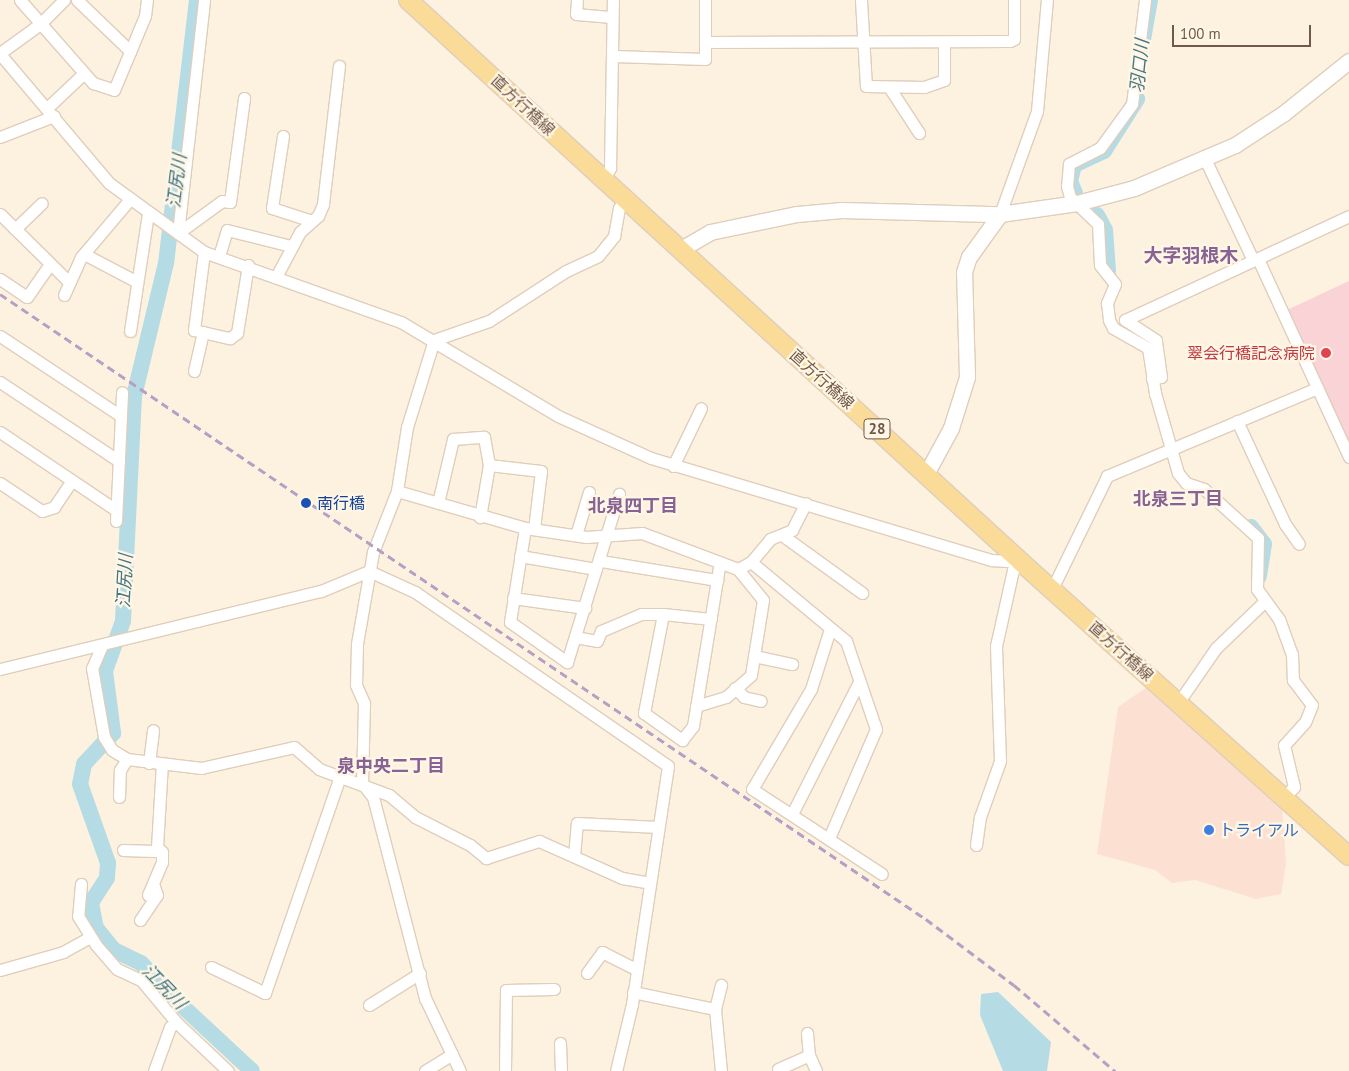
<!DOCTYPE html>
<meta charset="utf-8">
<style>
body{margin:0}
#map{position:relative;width:1349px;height:1071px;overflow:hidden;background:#fcf2df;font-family:"PT Sans","Noto Sans JP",sans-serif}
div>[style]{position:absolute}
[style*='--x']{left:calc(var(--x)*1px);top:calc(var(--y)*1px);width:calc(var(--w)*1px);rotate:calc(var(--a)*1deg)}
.commercial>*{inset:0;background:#fce1d3}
.medical>*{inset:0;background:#f9d3d5}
.water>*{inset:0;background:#b5dbe4}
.river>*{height:16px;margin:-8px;padding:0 8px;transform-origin:8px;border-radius:8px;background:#b5dbe4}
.roads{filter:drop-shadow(1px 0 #dfcebc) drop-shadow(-1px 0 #dfcebc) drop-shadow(0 1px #dfcebc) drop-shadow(0 -1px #dfcebc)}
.street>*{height:11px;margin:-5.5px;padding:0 5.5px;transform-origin:5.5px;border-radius:5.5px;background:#fff}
.secondary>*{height:15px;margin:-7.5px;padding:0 7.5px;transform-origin:7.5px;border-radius:7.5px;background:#fff}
.primary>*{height:18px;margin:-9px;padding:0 9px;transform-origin:9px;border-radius:9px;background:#fadb98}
.rail>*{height:2.5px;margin-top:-1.25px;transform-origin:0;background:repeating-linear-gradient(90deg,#b59fc4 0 8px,transparent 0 13px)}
.dots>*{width:14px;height:14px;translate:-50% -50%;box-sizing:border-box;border:2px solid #fff6e5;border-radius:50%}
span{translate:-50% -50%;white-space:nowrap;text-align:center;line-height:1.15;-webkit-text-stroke:4.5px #fff6e5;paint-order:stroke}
.shield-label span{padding:1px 4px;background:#fff6e5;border:1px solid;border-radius:4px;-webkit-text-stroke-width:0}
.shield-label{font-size:15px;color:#715948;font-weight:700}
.street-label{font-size:16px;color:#715948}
.health-label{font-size:16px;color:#be3a42}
.right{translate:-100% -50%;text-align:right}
.transit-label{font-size:16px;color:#164399}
.left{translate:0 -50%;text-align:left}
.shop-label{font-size:16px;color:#366cbe}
.water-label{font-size:18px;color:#427685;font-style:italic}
.neighbourhood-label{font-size:18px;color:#876395;font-weight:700}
.quarter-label{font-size:19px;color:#876395;font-weight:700}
.scale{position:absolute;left:1172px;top:25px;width:139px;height:22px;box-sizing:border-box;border:2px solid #715948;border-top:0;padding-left:6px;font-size:15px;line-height:18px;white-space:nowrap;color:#715948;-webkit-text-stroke:4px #fff6e5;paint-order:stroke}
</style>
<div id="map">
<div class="commercial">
<i style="clip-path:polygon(1147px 687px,1282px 805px,1286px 864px,1281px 894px,1256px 899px,1195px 880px,1172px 883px,1155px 870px,1097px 854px,1118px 707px)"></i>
</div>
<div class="medical">
<i style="clip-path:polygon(1349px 281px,1349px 448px,1287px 310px)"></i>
</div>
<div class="water">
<i style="clip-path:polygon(998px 992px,1051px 1042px,1047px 1071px,1003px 1071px,980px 1015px,981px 994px)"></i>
</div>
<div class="river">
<i style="--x:197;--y:0;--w:265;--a:96.7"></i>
<i style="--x:166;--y:263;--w:137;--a:103.5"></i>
<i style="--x:134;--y:396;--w:225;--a:92.8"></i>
<i style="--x:123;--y:621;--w:53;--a:109.8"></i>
<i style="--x:105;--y:671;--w:63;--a:82.6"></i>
<i style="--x:113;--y:733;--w:42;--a:133.1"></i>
<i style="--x:84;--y:764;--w:20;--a:101"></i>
<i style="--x:80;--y:784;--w:84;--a:70.5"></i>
<i style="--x:108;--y:863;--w:15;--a:94"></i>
<i style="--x:107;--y:878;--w:30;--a:123"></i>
<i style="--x:91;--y:903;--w:25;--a:79"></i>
<i style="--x:96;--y:928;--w:28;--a:51"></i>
<i style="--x:114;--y:950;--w:30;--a:26"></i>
<i style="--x:141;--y:963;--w:57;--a:46.4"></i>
<i style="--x:180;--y:1004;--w:98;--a:42.9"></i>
<i style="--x:1142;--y:45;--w:46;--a:-79.9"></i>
<i style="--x:1075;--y:193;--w:13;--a:-113"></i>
<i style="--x:1070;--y:181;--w:16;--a:-76"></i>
<i style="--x:1074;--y:165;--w:33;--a:-25"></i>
<i style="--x:1104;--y:151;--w:62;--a:-57.6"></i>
<i style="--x:1097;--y:215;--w:17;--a:62"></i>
<i style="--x:1105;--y:230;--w:41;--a:85.8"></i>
<i style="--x:1251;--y:527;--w:21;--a:53"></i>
<i style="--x:1264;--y:544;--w:33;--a:99"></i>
</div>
<div class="roads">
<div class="street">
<i style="--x:20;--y:0;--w:111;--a:48.7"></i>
<i style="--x:93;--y:83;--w:22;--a:18"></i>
<i style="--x:114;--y:90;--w:80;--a:-67.3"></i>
<i style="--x:145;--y:16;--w:16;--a:-83"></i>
<i style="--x:77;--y:0;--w:74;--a:43.9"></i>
<i style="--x:577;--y:0;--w:14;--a:94"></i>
<i style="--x:576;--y:14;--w:36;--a:5"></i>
<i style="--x:861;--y:0;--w:86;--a:86.7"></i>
<i style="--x:866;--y:86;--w:58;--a:1"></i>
<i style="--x:924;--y:87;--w:21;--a:-19"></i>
<i style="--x:944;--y:80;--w:38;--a:-90"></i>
<i style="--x:1145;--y:0;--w:105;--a:97.1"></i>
<i style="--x:1132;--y:104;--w:54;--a:126"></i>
<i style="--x:1100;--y:148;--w:35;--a:153"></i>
<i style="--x:1069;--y:164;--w:22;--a:95"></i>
<i style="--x:1067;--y:186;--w:11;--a:75"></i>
<i style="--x:1070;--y:197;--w:39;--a:44"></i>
<i style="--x:1098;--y:224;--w:41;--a:87.2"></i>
<i style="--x:1100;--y:265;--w:24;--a:52"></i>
<i style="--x:1115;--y:284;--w:21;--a:113"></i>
<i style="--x:1107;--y:303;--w:17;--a:83"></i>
<i style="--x:1109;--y:320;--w:9;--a:63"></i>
<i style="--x:1113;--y:328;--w:40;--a:29.7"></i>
<i style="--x:1148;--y:348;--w:46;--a:81.2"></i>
<i style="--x:1155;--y:393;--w:83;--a:74"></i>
<i style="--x:1178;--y:473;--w:13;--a:51"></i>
<i style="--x:1186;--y:483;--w:19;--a:18"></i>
<i style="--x:1204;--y:489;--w:73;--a:42.2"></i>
<i style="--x:1258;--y:538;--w:51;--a:91.1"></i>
<i style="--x:1257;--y:589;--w:37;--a:54"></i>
<i style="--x:1279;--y:619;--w:37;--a:70"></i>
<i style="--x:1292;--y:654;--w:26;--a:88"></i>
<i style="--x:1293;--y:680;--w:31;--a:53"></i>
<i style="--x:1312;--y:705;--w:18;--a:112"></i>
<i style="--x:1305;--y:722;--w:31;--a:132"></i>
<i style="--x:1284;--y:745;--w:43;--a:76.6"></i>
<i style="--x:1294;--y:787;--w:14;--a:135"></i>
<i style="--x:706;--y:42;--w:304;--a:-0.2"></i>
<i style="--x:1010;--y:41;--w:4;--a:-27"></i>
<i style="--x:1014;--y:39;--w:39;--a:-90"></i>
<i style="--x:0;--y:53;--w:49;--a:-35.9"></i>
<i style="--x:40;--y:24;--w:34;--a:-45"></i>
<i style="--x:0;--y:54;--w:169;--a:49.8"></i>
<i style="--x:109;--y:183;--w:117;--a:36"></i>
<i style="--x:204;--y:252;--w:209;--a:19.6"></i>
<i style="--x:401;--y:322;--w:183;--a:30.9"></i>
<i style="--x:558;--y:416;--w:102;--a:24.3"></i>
<i style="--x:651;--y:458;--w:356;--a:16.7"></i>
<i style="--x:992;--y:560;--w:29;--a:4"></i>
<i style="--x:614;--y:56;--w:91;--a:1.9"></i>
<i style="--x:705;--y:59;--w:59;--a:-90"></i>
<i style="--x:889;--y:87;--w:55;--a:56.9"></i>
<i style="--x:47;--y:108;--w:50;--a:-43.4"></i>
<i style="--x:283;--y:136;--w:73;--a:98.7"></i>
<i style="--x:272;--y:208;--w:42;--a:18"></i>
<i style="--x:0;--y:137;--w:58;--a:-21.3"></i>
<i style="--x:1205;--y:159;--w:112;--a:64.6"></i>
<i style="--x:604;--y:179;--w:13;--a:-61"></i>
<i style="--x:610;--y:168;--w:168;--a:-89"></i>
<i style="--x:0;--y:214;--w:95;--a:44.6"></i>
<i style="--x:1000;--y:214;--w:109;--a:-70.2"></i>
<i style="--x:1037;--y:111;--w:111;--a:-84.9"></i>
<i style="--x:15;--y:229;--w:37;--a:-44"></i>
<i style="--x:178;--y:233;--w:234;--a:-83.6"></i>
<i style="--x:178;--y:233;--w:54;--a:-36"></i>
<i style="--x:222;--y:201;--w:8;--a:7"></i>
<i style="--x:230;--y:202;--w:105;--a:-82.3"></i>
<i style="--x:204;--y:252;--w:79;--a:97.3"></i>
<i style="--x:194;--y:330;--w:37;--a:13"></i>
<i style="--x:230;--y:338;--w:9;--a:-36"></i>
<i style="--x:237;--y:333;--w:69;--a:-80.8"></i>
<i style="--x:84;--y:254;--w:60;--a:27.8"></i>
<i style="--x:219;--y:256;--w:27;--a:-73"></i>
<i style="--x:227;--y:230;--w:66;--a:14"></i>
<i style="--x:1258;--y:259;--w:218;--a:65.3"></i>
<i style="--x:277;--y:275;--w:49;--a:-61.9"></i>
<i style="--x:300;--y:232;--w:24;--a:-42"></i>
<i style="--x:318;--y:216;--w:13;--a:-67"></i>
<i style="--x:323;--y:204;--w:139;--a:-83.4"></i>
<i style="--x:0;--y:279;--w:32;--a:34"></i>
<i style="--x:27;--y:297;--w:40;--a:-55.1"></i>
<i style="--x:64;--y:295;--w:42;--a:-65.9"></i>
<i style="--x:81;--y:257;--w:76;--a:-49.8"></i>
<i style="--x:130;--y:331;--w:119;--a:-81.3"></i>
<i style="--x:0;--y:336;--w:145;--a:33.5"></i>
<i style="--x:434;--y:340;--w:91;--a:107.2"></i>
<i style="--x:407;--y:427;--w:65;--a:98.9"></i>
<i style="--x:397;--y:491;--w:66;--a:111.5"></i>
<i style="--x:373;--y:552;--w:93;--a:99.9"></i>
<i style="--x:357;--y:644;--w:41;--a:91.4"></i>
<i style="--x:356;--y:685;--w:20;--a:66"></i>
<i style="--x:364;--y:703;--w:80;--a:91.4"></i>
<i style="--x:362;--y:783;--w:18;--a:52"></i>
<i style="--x:373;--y:797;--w:208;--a:75.5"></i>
<i style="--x:425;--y:998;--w:81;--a:64.4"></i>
<i style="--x:434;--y:340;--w:58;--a:-19.1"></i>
<i style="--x:489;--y:321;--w:92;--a:-33"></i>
<i style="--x:566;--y:271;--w:35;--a:-25"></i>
<i style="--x:598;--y:256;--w:26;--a:-51"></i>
<i style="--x:614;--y:236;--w:28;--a:-80"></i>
<i style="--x:619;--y:208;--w:11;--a:-52"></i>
<i style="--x:194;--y:371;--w:40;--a:-77"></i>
<i style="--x:1152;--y:379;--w:9;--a:-13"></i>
<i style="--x:1161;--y:377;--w:37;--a:-98"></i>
<i style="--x:1156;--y:340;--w:37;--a:-147"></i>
<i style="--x:1125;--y:320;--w:247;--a:-24.9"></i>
<i style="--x:0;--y:382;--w:143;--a:33.6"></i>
<i style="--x:1237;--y:421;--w:114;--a:65"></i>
<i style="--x:1285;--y:524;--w:24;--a:55"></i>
<i style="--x:0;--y:432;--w:140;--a:33.9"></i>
<i style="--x:489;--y:465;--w:52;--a:6.6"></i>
<i style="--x:541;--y:471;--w:58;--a:96.9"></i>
<i style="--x:673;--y:466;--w:64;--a:-64.2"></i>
<i style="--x:0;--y:483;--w:50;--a:33.7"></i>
<i style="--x:42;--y:511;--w:13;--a:-18"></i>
<i style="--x:54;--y:507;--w:32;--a:-56"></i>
<i style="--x:397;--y:491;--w:133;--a:16.1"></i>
<i style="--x:525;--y:528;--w:62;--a:8.4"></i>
<i style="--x:586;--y:537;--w:56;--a:-4.1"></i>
<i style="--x:642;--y:533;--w:103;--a:20.6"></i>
<i style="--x:738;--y:569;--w:15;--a:-28"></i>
<i style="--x:751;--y:562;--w:30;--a:-50"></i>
<i style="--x:770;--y:539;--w:24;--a:-22"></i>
<i style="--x:792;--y:530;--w:30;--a:-63"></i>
<i style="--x:438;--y:503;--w:66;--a:-76.8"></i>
<i style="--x:453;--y:439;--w:31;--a:-4"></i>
<i style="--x:484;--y:437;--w:28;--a:80"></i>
<i style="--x:489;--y:465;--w:53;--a:99.8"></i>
<i style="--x:116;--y:521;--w:129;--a:-87.3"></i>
<i style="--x:525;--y:528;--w:95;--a:99.1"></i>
<i style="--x:510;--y:622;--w:70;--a:35.1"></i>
<i style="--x:567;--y:662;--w:176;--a:-72.8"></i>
<i style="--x:576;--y:535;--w:45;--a:-73.2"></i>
<i style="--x:782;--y:535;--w:99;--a:35.9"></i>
<i style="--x:520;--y:556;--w:77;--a:9.7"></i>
<i style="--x:601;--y:561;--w:118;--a:9.3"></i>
<i style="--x:751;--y:562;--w:124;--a:39.7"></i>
<i style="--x:846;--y:641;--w:93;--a:71.2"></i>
<i style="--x:876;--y:729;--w:119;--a:113.3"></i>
<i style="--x:369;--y:571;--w:51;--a:24.5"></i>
<i style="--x:415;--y:592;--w:307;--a:34.5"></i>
<i style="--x:668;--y:766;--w:241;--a:98.6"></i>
<i style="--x:632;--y:1004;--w:69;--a:103.4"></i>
<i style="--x:1052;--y:589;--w:126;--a:-64"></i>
<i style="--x:1107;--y:476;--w:228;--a:-22.7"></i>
<i style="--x:513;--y:598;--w:73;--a:7.9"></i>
<i style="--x:663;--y:614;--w:48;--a:5.9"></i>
<i style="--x:830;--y:629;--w:63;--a:107.6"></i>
<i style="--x:811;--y:689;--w:116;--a:120.5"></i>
<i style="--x:752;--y:789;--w:155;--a:33.2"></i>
<i style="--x:575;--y:637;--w:22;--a:10"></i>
<i style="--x:597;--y:641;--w:11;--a:-68"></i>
<i style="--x:601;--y:631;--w:43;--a:-23"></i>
<i style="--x:641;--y:614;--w:22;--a:0"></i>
<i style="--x:663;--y:614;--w:101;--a:100.9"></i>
<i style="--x:644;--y:713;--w:47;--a:35.4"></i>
<i style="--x:682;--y:740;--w:18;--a:-52"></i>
<i style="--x:693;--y:726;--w:166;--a:-80.7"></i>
<i style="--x:102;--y:645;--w:25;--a:113"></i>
<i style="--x:92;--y:668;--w:70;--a:80.1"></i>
<i style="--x:104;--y:737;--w:15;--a:58"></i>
<i style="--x:112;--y:750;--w:17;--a:31"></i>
<i style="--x:127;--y:759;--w:75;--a:6.9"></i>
<i style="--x:201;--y:768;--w:95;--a:-12.7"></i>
<i style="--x:294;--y:747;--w:33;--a:41"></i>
<i style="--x:319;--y:769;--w:75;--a:20.4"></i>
<i style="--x:389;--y:795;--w:34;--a:40"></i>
<i style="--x:415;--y:817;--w:62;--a:27"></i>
<i style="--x:470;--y:845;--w:21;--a:39"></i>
<i style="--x:486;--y:858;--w:56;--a:-17.8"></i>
<i style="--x:539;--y:841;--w:91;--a:24"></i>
<i style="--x:622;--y:878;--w:27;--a:10"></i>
<i style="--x:754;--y:656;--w:39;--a:12"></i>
<i style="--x:0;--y:669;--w:330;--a:-13.7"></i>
<i style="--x:321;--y:591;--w:52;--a:-22.6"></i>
<i style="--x:735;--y:688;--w:13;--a:45"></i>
<i style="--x:744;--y:697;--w:17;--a:13"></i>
<i style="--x:1178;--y:703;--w:67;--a:-55.4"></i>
<i style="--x:1216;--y:648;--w:65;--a:-43.8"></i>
<i style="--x:696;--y:706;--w:31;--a:-17"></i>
<i style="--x:726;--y:697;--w:33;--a:-41"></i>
<i style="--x:751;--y:675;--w:76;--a:-80.9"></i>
<i style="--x:763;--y:600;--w:40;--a:-129"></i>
<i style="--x:149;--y:763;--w:33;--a:-83"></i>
<i style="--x:119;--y:797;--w:27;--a:-88"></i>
<i style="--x:120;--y:770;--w:13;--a:-58"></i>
<i style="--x:792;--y:814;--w:146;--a:-63.1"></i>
<i style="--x:976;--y:845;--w:28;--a:-82"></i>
<i style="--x:980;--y:817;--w:59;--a:-70.3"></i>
<i style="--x:1000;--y:761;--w:115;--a:-92"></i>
<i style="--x:996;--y:646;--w:78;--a:-77.4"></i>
<i style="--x:1013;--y:570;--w:11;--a:-45"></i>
<i style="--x:123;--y:850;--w:38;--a:2"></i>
<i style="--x:574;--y:856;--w:33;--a:-85"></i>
<i style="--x:577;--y:823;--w:81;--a:2.8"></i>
<i style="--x:81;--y:884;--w:32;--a:95"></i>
<i style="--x:78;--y:916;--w:34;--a:58"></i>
<i style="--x:96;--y:945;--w:32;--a:49"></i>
<i style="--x:117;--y:969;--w:26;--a:25"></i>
<i style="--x:141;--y:980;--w:55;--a:50.2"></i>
<i style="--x:176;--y:1022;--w:8;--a:140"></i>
<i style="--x:170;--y:1027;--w:47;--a:110"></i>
<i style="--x:148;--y:895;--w:36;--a:-67"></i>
<i style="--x:162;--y:862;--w:10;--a:-90"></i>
<i style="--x:162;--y:852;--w:7;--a:-135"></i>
<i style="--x:157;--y:847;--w:83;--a:-86.6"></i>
<i style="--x:140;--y:920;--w:30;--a:-56"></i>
<i style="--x:157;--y:895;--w:12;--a:-110"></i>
<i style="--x:211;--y:967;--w:60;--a:25.7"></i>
<i style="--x:265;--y:993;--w:229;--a:-70.9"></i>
<i style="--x:0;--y:970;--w:66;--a:-15.9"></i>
<i style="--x:63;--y:952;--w:31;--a:-29"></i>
<i style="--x:587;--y:973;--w:26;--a:-54"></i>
<i style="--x:602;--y:952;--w:39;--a:27"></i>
<i style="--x:633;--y:992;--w:84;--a:11.7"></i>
<i style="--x:715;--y:1009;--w:25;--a:-76"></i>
<i style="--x:369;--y:1005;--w:60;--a:-32.1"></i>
<i style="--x:715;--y:1009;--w:62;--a:84.5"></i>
<i style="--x:176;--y:1022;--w:71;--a:43.3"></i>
<i style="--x:807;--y:1033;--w:22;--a:85"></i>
<i style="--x:809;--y:1055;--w:17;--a:66"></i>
<i style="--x:560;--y:1043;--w:28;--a:88"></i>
<i style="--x:778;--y:1069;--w:34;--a:-24"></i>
<i style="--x:425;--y:1071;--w:32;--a:-32"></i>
<i style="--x:505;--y:1071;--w:81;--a:-89.3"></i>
<i style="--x:506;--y:990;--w:48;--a:-1.2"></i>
</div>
<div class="secondary">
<i style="--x:681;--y:249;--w:34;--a:-30"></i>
<i style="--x:710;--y:232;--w:89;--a:-11.7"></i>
<i style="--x:797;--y:214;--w:45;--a:-5.1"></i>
<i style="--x:842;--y:210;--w:158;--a:1.5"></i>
<i style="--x:1000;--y:214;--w:78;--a:-8.1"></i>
<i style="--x:1077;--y:203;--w:59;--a:-14.7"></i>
<i style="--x:1134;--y:188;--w:110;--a:-23.1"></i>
<i style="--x:1235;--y:145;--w:59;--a:-33.1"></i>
<i style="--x:1284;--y:113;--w:83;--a:-38.7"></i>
<i style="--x:926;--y:474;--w:52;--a:-61.5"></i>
<i style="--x:951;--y:428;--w:53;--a:-72.6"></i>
<i style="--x:967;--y:377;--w:105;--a:-91.6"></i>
<i style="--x:964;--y:272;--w:16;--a:-72"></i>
<i style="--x:969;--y:257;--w:53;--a:-54.2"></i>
</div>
<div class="primary">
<i style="--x:408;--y:0;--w:832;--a:42.51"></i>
<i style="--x:1021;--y:562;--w:440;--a:41.9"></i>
</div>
</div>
<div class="rail">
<i style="--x:0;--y:294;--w:1117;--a:34.02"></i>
<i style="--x:926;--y:919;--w:110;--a:36.9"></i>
<i style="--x:1014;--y:985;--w:133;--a:40.4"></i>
</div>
<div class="dots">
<i style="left:1326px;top:353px;background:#e0444e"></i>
<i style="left:306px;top:503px;background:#1a4fb4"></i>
<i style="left:1209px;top:830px;background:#3f7fe0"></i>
</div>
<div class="shield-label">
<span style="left:877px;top:429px">28</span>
</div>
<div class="street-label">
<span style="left:523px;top:105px;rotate:43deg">直方行橋線</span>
<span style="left:822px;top:379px;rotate:42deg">直方行橋線</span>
<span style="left:1121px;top:651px;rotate:42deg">直方行橋線</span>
</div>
<div class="health-label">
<span class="right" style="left:1315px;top:353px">翠会行橋記念病院</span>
</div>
<div class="transit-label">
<span class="left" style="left:317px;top:503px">南行橋</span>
</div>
<div class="shop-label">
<span class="left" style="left:1219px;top:830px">トライアル</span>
</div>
<div class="water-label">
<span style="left:1140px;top:66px;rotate:-84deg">羽口川</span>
<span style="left:177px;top:181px;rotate:-83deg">江尻川</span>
<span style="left:125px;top:581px;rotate:-87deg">江尻川</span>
<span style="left:164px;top:987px;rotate:46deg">江尻川</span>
</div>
<div class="neighbourhood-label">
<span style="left:1178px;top:499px">北泉三丁目</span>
<span style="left:633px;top:506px">北泉四丁目</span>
<span style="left:391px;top:766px">泉中央二丁目</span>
</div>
<div class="quarter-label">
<span style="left:1191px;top:256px">大字羽根木</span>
</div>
<div class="scale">100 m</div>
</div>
